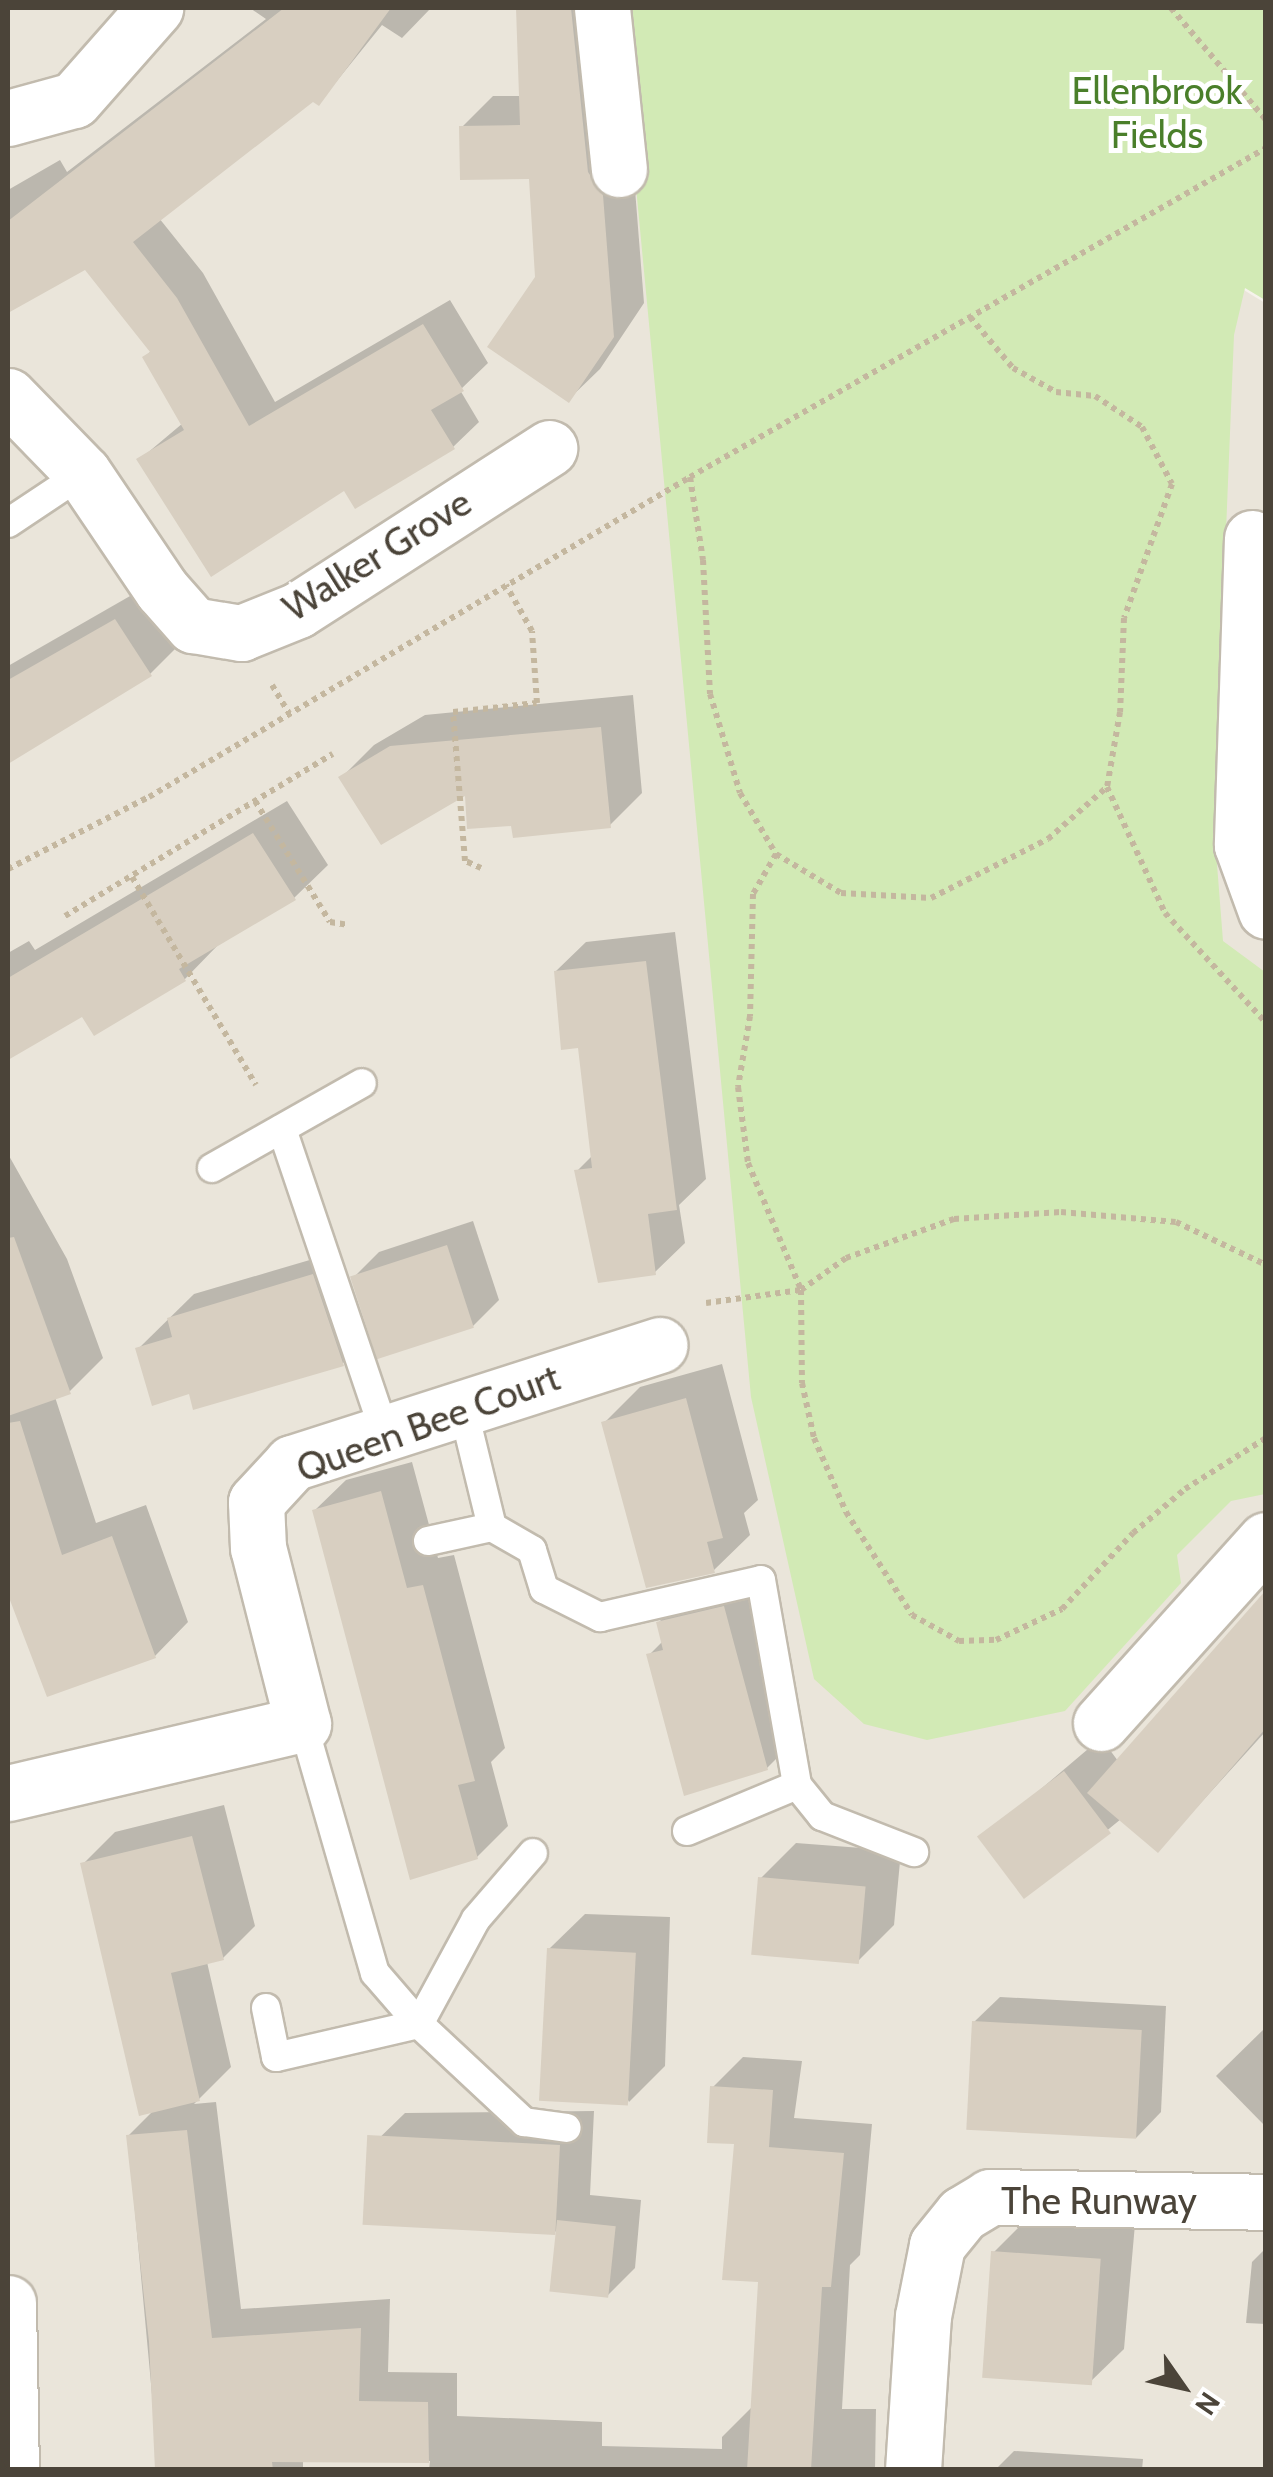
<!DOCTYPE html>
<style>
body{margin:0}
#map{position:relative;width:1273px;height:2477px;overflow:hidden;background:#f6f3ec;font-family:Cabin,sans-serif}
div>[style]{position:absolute}
[style*='--x']{left:calc(var(--x)*1px);top:calc(var(--y)*1px);width:calc(var(--w)*1px);rotate:calc(var(--a)*1deg)}
.residential>*{inset:0;background:#eae5da}
.green>*{inset:0;background:#d2eab5}
.shadow>*{inset:0;background:#0003}
.building>*{inset:0;background:#d8cfc1;transform-origin:0 0}
.path>*{height:6px;margin-top:-3px;transform-origin:0;background:repeating-linear-gradient(90deg,#c4b79f 0 5px,transparent 0 10px)}
.roads{filter:drop-shadow(2px 0 #c2bbae) drop-shadow(-2px 0 #c2bbae) drop-shadow(0 2px #c2bbae) drop-shadow(0 -2px #c2bbae)}
.lane>*{height:28px;margin:-14px;padding:0 14px;transform-origin:14px;border-radius:14px;background:#fff}
.street>*{height:55px;margin:-27.5px;padding:0 27.5px;transform-origin:27.5px;border-radius:27.5px;background:#fff}
span{translate:-50% -50%;white-space:nowrap;text-align:center;line-height:1.15;-webkit-text-stroke:10px #fff;paint-order:stroke}
.park-label{font-size:38px;color:#4a7f2a}
.street-label{font-size:38px;color:#4b4439}
.frame{position:absolute;inset:0;border:10px solid #4b4439;pointer-events:none}
.north{position:absolute;left:1133px;top:2337px;width:100px;height:100px;-webkit-text-stroke:8px #fff;paint-order:stroke;rotate:124deg;font-size:28px;font-weight:700;line-height:40px;text-align:center;color:#4b4439}
.north::after{content:'';display:block;margin:auto;width:35px;height:45px;background:#4b4439;clip-path:polygon(50% 0,100% 100%,50% 72%,0 100%)}
</style>
<div id="map">
<div class="residential">
<i style="clip-path:polygon(8px 8px,784px 8px,1265px 303px,1265px 2469px,8px 2470px)"></i>
</div>
<div class="green">
<i style="clip-path:polygon(619px 8px,1265px 8px,1265px 300px,1245px 288px,1234px 335px,1214px 826px,1223px 941px,1265px 972px,1265px 1494px,1231px 1501px,1177px 1555px,1181px 1583px,1065px 1711px,927px 1740px,864px 1724px,814px 1679px,751px 1397px)"></i>
</div>
<div class="shadow">
<i style="clip-path:polygon(250px 8px,431px 8px,402px 38px,382px 25px,319px 103px,312px 99px,159px 218px,203px 273px,275px 402px,450px 300px,488px 363px,460px 390px,479px 422px,453px 447px,139px 460px,183px 423px,145px 357px,152px 350px,85px 267px,17px 305px,8px 289px,8px 190px,60px 160px,67px 172px,266px 19px)"></i>
<i style="clip-path:polygon(519px 8px,604px 8px,633px 164px,644px 303px,600px 369px,569px 399px,538px 277px,531px 176px,462px 127px,493px 96px,522px 96px)"></i>
<i style="clip-path:polygon(151px 584px,186px 638px,150px 674px,8px 758px,8px 666px)"></i>
<i style="clip-path:polygon(633px 695px,642px 793px,609px 826px,514px 824px,467px 791px,341px 778px,374px 745px,425px 715px)"></i>
<i style="clip-path:polygon(287px 801px,328px 865px,294px 898px,218px 945px,185px 979px,83px 1013px,8px 1057px,8px 953px,29px 941px,35px 950px)"></i>
<i style="clip-path:polygon(675px 932px,706px 1179px,679px 1205px,685px 1243px,655px 1272px,577px 1171px,593px 1155px,581px 1045px,556px 971px,586px 942px)"></i>
<i style="clip-path:polygon(8px 1154px,67px 1259px,103px 1358px,70px 1391px,55px 1397px,96px 1523px,146px 1505px,188px 1622px,155px 1656px,48px 1694px,8px 1573px)"></i>
<i style="clip-path:polygon(473px 1221px,499px 1300px,473px 1326px,353px 1278px,379px 1252px)"></i>
<i style="clip-path:polygon(337px 1252px,367px 1340px,342px 1364px,190px 1391px,138px 1349px,194px 1294px)"></i>
<i style="clip-path:polygon(722px 1364px,758px 1500px,744px 1513px,750px 1535px,714px 1570px,604px 1423px,640px 1387px)"></i>
<i style="clip-path:polygon(412px 1462px,438px 1558px,454px 1555px,505px 1748px,491px 1762px,508px 1826px,477px 1857px,314px 1511px,346px 1480px)"></i>
<i style="clip-path:polygon(760px 1572px,803px 1732px,767px 1768px,649px 1655px,663px 1641px,658px 1623px,694px 1587px)"></i>
<i style="clip-path:polygon(1266px 1593px,1266px 1731px,1158px 1850px,1121px 1819px,1038px 1887px,982px 1839px,1101px 1738px,1118px 1761px)"></i>
<i style="clip-path:polygon(224px 1805px,255px 1926px,223px 1958px,207px 1962px,231px 2067px,194px 2104px,216px 2102px,241px 2309px,390px 2299px,388px 2372px,457px 2373px,457px 2416px,602px 2422px,602px 2446px,722px 2449px,722px 2437px,752px 2407px,761px 2280px,736px 2142px,713px 2087px,743px 2057px,802px 2061px,794px 2118px,872px 2124px,860px 2255px,850px 2265px,842px 2409px,876px 2409px,875px 2470px,429px 2470px,430px 2461px,303px 2459px,303px 2470px,159px 2470px,128px 2136px,155px 2109px,83px 1864px,115px 1832px)"></i>
<i style="clip-path:polygon(796px 1843px,901px 1851px,894px 1925px,859px 1960px,761px 1878px)"></i>
<i style="clip-path:polygon(585px 1914px,670px 1917px,665px 2066px,629px 2102px,549px 1949px)"></i>
<i style="clip-path:polygon(1000px 1997px,1166px 2006px,1161px 2112px,1136px 2138px,974px 2022px)"></i>
<i style="clip-path:polygon(1266px 2027px,1266px 2127px,1216px 2076px)"></i>
<i style="clip-path:polygon(594px 2111px,590px 2195px,641px 2200px,635px 2268px,608px 2295px,559px 2228px,555px 2232px,369px 2148px,405px 2113px)"></i>
<i style="clip-path:polygon(1029px 2217px,1135px 2224px,1124px 2349px,1088px 2384px,994px 2252px)"></i>
<i style="clip-path:polygon(1266px 2248px,1266px 2324px,1246px 2323px,1252px 2262px)"></i>
<i style="clip-path:polygon(1014px 2451px,1143px 2459px,1142px 2470px,995px 2470px)"></i>
</div>
<div class="building">
<i style="clip-path:polygon(284px 8px,391px 8px,319px 106px,313px 102px,133px 242px,177px 298px,249px 426px,423px 324px,464px 391px,431px 410px,455px 449px,355px 509px,344px 491px,211px 577px,136px 459px,184px 430px,142px 357px,150px 352px,85px 270px,8px 313px,8px 221px)"></i>
<i style="clip-path:polygon(516px 8px,571px 8px,588px 172px,603px 195px,614px 337px,569px 403px,487px 347px,535px 277px,529px 179px,460px 180px,459px 126px,520px 125px)"></i>
<i style="clip-path:polygon(115px 619px,152px 676px,8px 764px,8px 680px)"></i>
<i style="clip-path:polygon(601px 727px,611px 828px,513px 838px,511px 826px,467px 829px,465px 796px,381px 845px,338px 777px,390px 746px)"></i>
<i style="clip-path:polygon(253px 833px,296px 900px,179px 969px,186px 981px,94px 1036px,82px 1017px,8px 1060px,8px 978px)"></i>
<i style="clip-path:polygon(646px 961px,677px 1210px,648px 1214px,656px 1275px,598px 1283px,574px 1170px,592px 1168px,578px 1048px,561px 1050px,554px 971px)"></i>
<i style="clip-path:polygon(14px 1237px,71px 1394px,8px 1416px,8px 1238px)"></i>
<i style="left:447px;top:1245px;width:87px;height:102px;rotate:72deg"></i>
<i style="clip-path:polygon(313px 1274px,344px 1366px,193px 1410px,189px 1394px,152px 1406px,135px 1348px,172px 1337px,167px 1318px)"></i>
<i style="clip-path:polygon(686px 1398px,723px 1538px,707px 1542px,715px 1573px,646px 1588px,601px 1422px)"></i>
<i style="clip-path:polygon(20px 1421px,62px 1555px,112px 1536px,156px 1658px,47px 1697px,8px 1595px,8px 1423px)"></i>
<i style="clip-path:polygon(381px 1491px,407px 1588px,423px 1585px,475px 1781px,458px 1785px,478px 1859px,410px 1880px,312px 1510px)"></i>
<i style="clip-path:polygon(1266px 1590px,1266px 1728px,1158px 1853px,1087px 1793px)"></i>
<i style="clip-path:polygon(724px 1606px,768px 1770px,684px 1796px,646px 1654px,663px 1650px,656px 1622px)"></i>
<i style="left:1064px;top:1771px;width:78px;height:109px;rotate:53deg"></i>
<i style="clip-path:polygon(192px 1836px,224px 1960px,171px 1973px,200px 2101px,139px 2116px,80px 1863px)"></i>
<i style="left:758px;top:1877px;width:108px;height:78px;rotate:5deg"></i>
<i style="left:547px;top:1948px;width:89px;height:153px;rotate:3deg"></i>
<i style="left:972px;top:2021px;width:170px;height:109px;rotate:3deg"></i>
<i style="clip-path:polygon(710px 2086px,773px 2090px,769px 2147px,754px 2146px,844px 2153px,831px 2287px,822px 2287px,811px 2470px,747px 2470px,758px 2282px,722px 2280px,734px 2144px,707px 2143px)"></i>
<i style="clip-path:polygon(187px 2130px,212px 2338px,361px 2328px,359px 2401px,428px 2402px,429px 2463px,272px 2462px,273px 2470px,155px 2470px,149px 2342px,126px 2135px)"></i>
<i style="left:560px;top:2145px;width:90px;height:193px;rotate:93deg"></i>
<i style="left:557px;top:2220px;width:59px;height:72px;rotate:6deg"></i>
<i style="left:991px;top:2251px;width:110px;height:127px;rotate:4deg"></i>
</div>
<div class="path">
<i style="--x:1171;--y:8;--w:147;--a:49.7"></i>
<i style="--x:970;--y:317;--w:67;--a:49.9"></i>
<i style="--x:1013;--y:368;--w:49;--a:29.2"></i>
<i style="--x:1056;--y:392;--w:39;--a:6"></i>
<i style="--x:1095;--y:396;--w:56;--a:33.4"></i>
<i style="--x:1142;--y:427;--w:64;--a:62.2"></i>
<i style="--x:1172;--y:484;--w:142;--a:109.7"></i>
<i style="--x:1124;--y:618;--w:94;--a:92.4"></i>
<i style="--x:1120;--y:712;--w:76;--a:99.8"></i>
<i style="--x:1107;--y:787;--w:139;--a:65.3"></i>
<i style="--x:1165;--y:913;--w:149;--a:47.4"></i>
<i style="--x:690;--y:477;--w:84;--a:81.1"></i>
<i style="--x:703;--y:560;--w:134;--a:87"></i>
<i style="--x:710;--y:694;--w:103;--a:73.1"></i>
<i style="--x:740;--y:793;--w:71;--a:59.5"></i>
<i style="--x:776;--y:854;--w:76;--a:31"></i>
<i style="--x:841;--y:893;--w:90;--a:3.2"></i>
<i style="--x:931;--y:898;--w:131;--a:-26.8"></i>
<i style="--x:1048;--y:839;--w:79;--a:-41.4"></i>
<i style="--x:272;--y:685;--w:33;--a:59"></i>
<i style="--x:255;--y:801;--w:142;--a:58.2"></i>
<i style="--x:330;--y:922;--w:19;--a:9"></i>
<i style="--x:776;--y:854;--w:46;--a:119.9"></i>
<i style="--x:753;--y:894;--w:122;--a:91.4"></i>
<i style="--x:750;--y:1016;--w:72;--a:99.6"></i>
<i style="--x:738;--y:1087;--w:77;--a:82.5"></i>
<i style="--x:748;--y:1163;--w:138;--a:67.3"></i>
<i style="--x:801;--y:1290;--w:93;--a:89.4"></i>
<i style="--x:802;--y:1383;--w:56;--a:77.7"></i>
<i style="--x:814;--y:1438;--w:81;--a:66.6"></i>
<i style="--x:846;--y:1512;--w:122;--a:57.3"></i>
<i style="--x:912;--y:1615;--w:54;--a:29"></i>
<i style="--x:959;--y:1641;--w:37;--a:-2"></i>
<i style="--x:996;--y:1640;--w:73;--a:-25.2"></i>
<i style="--x:1062;--y:1609;--w:104;--a:-46.9"></i>
<i style="--x:1133;--y:1533;--w:68;--a:-40.2"></i>
<i style="--x:1185;--y:1489;--w:96;--a:-32.2"></i>
<i style="--x:481;--y:868;--w:17;--a:-156"></i>
<i style="--x:465;--y:861;--w:149;--a:-94.6"></i>
<i style="--x:453;--y:712;--w:84;--a:-6.1"></i>
<i style="--x:537;--y:703;--w:72;--a:-94"></i>
<i style="--x:532;--y:631;--w:53;--a:-119.5"></i>
<i style="--x:8;--y:869;--w:158;--a:-27.1"></i>
<i style="--x:149;--y:797;--w:629;--a:-30.6"></i>
<i style="--x:690;--y:477;--w:663;--a:-29.73"></i>
<i style="--x:132;--y:877;--w:242;--a:59.2"></i>
<i style="--x:65;--y:916;--w:313;--a:-31.2"></i>
<i style="--x:706;--y:1303;--w:96;--a:-7.8"></i>
<i style="--x:801;--y:1290;--w:55;--a:-35.4"></i>
<i style="--x:846;--y:1258;--w:115;--a:-19.9"></i>
<i style="--x:954;--y:1219;--w:107;--a:-3.7"></i>
<i style="--x:1061;--y:1212;--w:115;--a:5"></i>
<i style="--x:1176;--y:1222;--w:100;--a:25.5"></i>
</div>
<div class="roads">
<div class="lane">
<i style="--x:8;--y:523;--w:90;--a:-33.7"></i>
<i style="--x:282;--y:1129;--w:319;--a:71.3"></i>
<i style="--x:212;--y:1168;--w:172;--a:-29.5"></i>
<i style="--x:462;--y:1404;--w:127;--a:76.3"></i>
<i style="--x:492;--y:1527;--w:46;--a:29.9"></i>
<i style="--x:532;--y:1550;--w:41;--a:72.9"></i>
<i style="--x:544;--y:1589;--w:63;--a:26.6"></i>
<i style="--x:600;--y:1617;--w:165;--a:-12.9"></i>
<i style="--x:761;--y:1580;--w:208;--a:80"></i>
<i style="--x:797;--y:1785;--w:40;--a:51"></i>
<i style="--x:822;--y:1816;--w:99;--a:21.4"></i>
<i style="--x:428;--y:1541;--w:66;--a:-12.3"></i>
<i style="--x:303;--y:1724;--w:259;--a:73.9"></i>
<i style="--x:375;--y:1973;--w:67;--a:49.2"></i>
<i style="--x:419;--y:2024;--w:119;--a:-61.5"></i>
<i style="--x:476;--y:1919;--w:87;--a:-49.2"></i>
<i style="--x:687;--y:1831;--w:119;--a:-22.7"></i>
<i style="--x:266;--y:2008;--w:50;--a:78.5"></i>
<i style="--x:276;--y:2057;--w:147;--a:-13"></i>
<i style="--x:419;--y:2024;--w:144;--a:43"></i>
<i style="--x:524;--y:2122;--w:43;--a:7.9"></i>
</div>
<div class="street">
<i style="--x:602;--y:8;--w:162;--a:84"></i>
<i style="--x:8;--y:118;--w:68;--a:-15.3"></i>
<i style="--x:74;--y:100;--w:123;--a:-48.6"></i>
<i style="--x:8;--y:396;--w:107;--a:45.8"></i>
<i style="--x:83;--y:473;--w:141;--a:56"></i>
<i style="--x:162;--y:590;--w:47;--a:48.5"></i>
<i style="--x:193;--y:625;--w:49;--a:9.5"></i>
<i style="--x:241;--y:633;--w:61;--a:-22"></i>
<i style="--x:298;--y:610;--w:299;--a:-32.8"></i>
<i style="--x:1252;--y:538;--w:307;--a:91.9"></i>
<i style="--x:1242;--y:845;--w:70;--a:70"></i>
<i style="--x:1101;--y:1723;--w:246;--a:-48"></i>
<i style="--x:8;--y:1793;--w:303;--a:-13.2"></i>
<i style="--x:303;--y:1724;--w:182;--a:-104.3"></i>
<i style="--x:258;--y:1548;--w:46;--a:-92.5"></i>
<i style="--x:256;--y:1502;--w:53;--a:-47.3"></i>
<i style="--x:292;--y:1463;--w:386;--a:-17.8"></i>
<i style="--x:8;--y:2303;--w:167;--a:89"></i>
<i style="--x:913;--y:2470;--w:154;--a:-86.3"></i>
<i style="--x:923;--y:2316;--w:72;--a:-78.8"></i>
<i style="--x:937;--y:2245;--w:40;--a:-51"></i>
<i style="--x:962;--y:2214;--w:33;--a:-31"></i>
<i style="--x:990;--y:2197;--w:276;--a:1"></i>
</div>
</div>
<div class="park-label">
<span style="left:1157px;top:113px">Ellenbrook<br>Fields</span>
</div>
<div class="street-label">
<span style="left:377px;top:555px;rotate:-32deg">Walker Grove</span>
<span style="left:428px;top:1423px;rotate:-20deg">Queen Bee Court</span>
<span style="left:1099px;top:2201px">The Runway</span>
</div>
<div class="frame"></div>
<div class="north">N</div>
</div>
